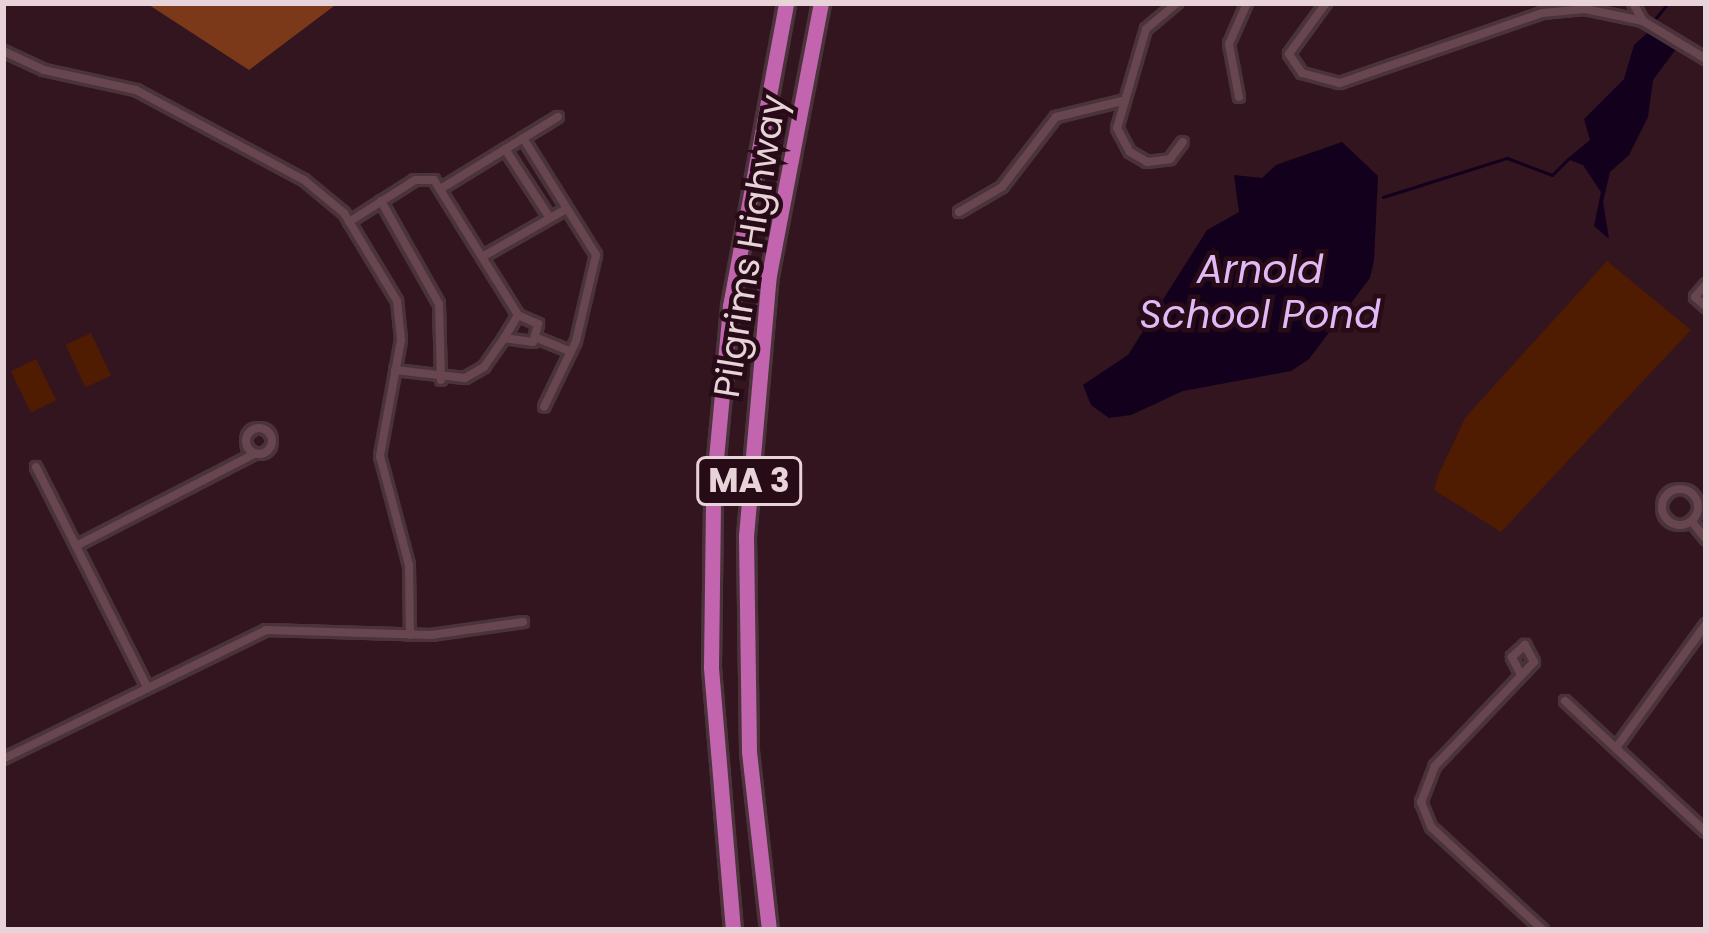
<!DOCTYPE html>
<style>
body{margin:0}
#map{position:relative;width:1709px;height:933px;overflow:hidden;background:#32151f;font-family:Poppins,sans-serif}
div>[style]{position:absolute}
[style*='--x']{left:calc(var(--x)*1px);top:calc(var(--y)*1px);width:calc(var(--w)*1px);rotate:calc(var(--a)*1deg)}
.green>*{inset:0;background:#501c01;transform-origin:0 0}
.forest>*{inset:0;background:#7c3919}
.water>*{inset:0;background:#12001d}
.stream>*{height:3px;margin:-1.5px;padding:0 1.5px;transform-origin:1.5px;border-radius:1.5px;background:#12001d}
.roads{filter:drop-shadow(3px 0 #4a333b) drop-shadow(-3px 0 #4a333b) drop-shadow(0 3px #4a333b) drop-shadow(0 -3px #4a333b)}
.minor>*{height:8px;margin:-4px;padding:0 4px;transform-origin:4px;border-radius:4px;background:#674650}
.minor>.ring{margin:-4px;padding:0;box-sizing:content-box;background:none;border:8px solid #674650;border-radius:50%}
.highway>*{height:15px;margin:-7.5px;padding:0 7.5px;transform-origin:7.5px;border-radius:7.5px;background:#c264ae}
span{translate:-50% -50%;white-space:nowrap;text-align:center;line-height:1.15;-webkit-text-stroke:9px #270b16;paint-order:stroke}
.shield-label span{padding:3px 9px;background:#270b16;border:3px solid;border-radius:9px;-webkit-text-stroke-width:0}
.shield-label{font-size:33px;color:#e8d3d9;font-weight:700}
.street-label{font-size:36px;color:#e8d3d9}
.water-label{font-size:39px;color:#e0b9f7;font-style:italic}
.frame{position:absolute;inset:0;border:6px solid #e8d3d9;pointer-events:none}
</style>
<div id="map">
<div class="green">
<i style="clip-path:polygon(1607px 261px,1691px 330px,1501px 532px,1434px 490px,1438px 476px,1465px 418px)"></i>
<i style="left:91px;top:333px;width:47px;height:28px;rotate:65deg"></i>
<i style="left:36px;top:359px;width:46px;height:28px;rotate:64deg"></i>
</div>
<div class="forest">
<i style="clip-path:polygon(146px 3px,338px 3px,249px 70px)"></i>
</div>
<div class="water">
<i style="clip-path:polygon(1654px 27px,1679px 45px,1653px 80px,1648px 117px,1629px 155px,1610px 172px,1603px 202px,1609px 239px,1594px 226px,1601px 192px,1583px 165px,1567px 159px,1590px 140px,1584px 119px,1624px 79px,1634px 45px)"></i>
<i style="clip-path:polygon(1342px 142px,1378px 176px,1374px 260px,1370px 278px,1309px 359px,1291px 371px,1183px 391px,1131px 415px,1109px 418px,1091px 405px,1083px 385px,1128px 355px,1207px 230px,1239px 212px,1234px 175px,1262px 178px,1276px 165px)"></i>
</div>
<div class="stream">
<i style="--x:1655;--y:19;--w:21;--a:-51"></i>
<i style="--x:1383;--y:197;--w:130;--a:-17.5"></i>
<i style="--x:1507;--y:158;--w:48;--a:20.7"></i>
<i style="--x:1552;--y:175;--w:24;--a:-45"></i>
</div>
<div class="roads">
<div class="minor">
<i style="--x:1177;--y:3;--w:40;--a:140"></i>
<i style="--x:1146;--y:29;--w:103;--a:106.3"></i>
<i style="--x:1117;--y:128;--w:27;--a:62"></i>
<i style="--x:1130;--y:152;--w:20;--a:30"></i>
<i style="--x:1147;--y:162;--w:23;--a:-7"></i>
<i style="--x:1170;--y:159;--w:21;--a:-53"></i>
<i style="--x:1326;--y:3;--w:63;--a:126"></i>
<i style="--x:1289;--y:54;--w:23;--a:56"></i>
<i style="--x:1302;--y:73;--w:39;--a:15"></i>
<i style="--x:1340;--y:83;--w:214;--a:-19.1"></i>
<i style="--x:1542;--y:13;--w:43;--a:-5.3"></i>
<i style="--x:1585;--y:9;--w:59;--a:11.7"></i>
<i style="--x:1633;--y:3;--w:21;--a:61"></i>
<i style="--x:1643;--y:21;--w:74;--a:31.1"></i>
<i style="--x:3;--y:51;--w:45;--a:24.9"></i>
<i style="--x:44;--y:70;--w:94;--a:12.3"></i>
<i style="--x:136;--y:90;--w:191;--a:28.2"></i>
<i style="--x:304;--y:180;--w:52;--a:39.5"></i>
<i style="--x:344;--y:213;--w:103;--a:58.9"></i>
<i style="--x:397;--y:301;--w:39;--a:84"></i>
<i style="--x:401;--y:340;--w:118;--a:100.3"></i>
<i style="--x:380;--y:456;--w:113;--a:75.1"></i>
<i style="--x:409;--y:565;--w:70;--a:89.2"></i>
<i style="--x:1239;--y:97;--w:54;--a:-100.7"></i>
<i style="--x:1229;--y:44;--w:45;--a:-66.3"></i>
<i style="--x:523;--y:138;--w:138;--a:58"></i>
<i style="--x:596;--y:255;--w:88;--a:103.1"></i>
<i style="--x:576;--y:341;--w:73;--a:115.9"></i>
<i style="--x:505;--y:149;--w:82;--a:56.9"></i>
<i style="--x:442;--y:188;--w:136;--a:-31.5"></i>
<i style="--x:381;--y:201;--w:118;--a:60.6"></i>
<i style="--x:439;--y:304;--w:76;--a:88.5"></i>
<i style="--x:959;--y:212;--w:50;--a:-30.2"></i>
<i style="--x:1002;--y:187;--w:88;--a:-52.4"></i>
<i style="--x:1056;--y:117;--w:68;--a:-13.6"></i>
<i style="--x:349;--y:222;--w:78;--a:-32.5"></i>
<i style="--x:415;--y:180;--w:19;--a:0"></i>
<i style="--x:434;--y:180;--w:159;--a:58.1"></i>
<i style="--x:482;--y:257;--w:97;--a:-29.7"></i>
<i style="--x:1706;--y:284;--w:17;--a:130"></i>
<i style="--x:1695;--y:297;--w:15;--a:42"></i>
<i style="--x:537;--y:338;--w:32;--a:22"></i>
<i style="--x:395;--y:370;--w:70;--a:6.5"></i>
<i style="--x:465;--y:378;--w:22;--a:-30"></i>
<i style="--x:484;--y:367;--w:35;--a:-55"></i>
<i style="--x:504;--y:338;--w:29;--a:8"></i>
<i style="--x:533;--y:342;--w:19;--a:-74"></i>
<i style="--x:538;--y:324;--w:22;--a:-156"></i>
<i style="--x:518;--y:315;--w:27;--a:121"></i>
<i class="ring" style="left:246px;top:428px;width:18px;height:18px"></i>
<i style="--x:36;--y:467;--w:246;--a:63.2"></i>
<i class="ring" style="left:1662px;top:489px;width:28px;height:28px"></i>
<i style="--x:1692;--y:522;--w:22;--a:51"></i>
<i style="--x:76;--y:546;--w:200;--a:-27.3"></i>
<i style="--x:1520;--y:673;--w:18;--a:-117"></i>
<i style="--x:1512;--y:657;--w:18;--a:-43"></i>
<i style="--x:1525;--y:645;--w:19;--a:62"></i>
<i style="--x:1534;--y:662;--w:144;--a:133.6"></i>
<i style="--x:1435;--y:766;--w:39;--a:111"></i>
<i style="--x:1421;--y:802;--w:27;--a:68"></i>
<i style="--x:1431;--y:827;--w:152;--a:42.6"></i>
<i style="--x:1565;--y:701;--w:192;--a:42.9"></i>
<i style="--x:1616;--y:748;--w:153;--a:-54"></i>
<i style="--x:3;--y:759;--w:293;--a:-26.1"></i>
<i style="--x:266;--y:630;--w:165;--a:1.7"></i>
<i style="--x:431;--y:635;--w:93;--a:-8"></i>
</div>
<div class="highway">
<i style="--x:733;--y:930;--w:264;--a:-94.8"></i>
<i style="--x:711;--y:667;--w:176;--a:-89.3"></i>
<i style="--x:713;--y:491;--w:186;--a:-84.7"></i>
<i style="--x:730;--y:306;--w:308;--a:-79.5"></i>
<i style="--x:769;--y:930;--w:180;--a:-96.4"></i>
<i style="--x:749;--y:751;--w:215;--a:-90.8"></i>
<i style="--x:746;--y:536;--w:262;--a:-85"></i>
<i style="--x:769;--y:275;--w:277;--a:-79.2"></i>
</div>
</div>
<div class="shield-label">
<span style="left:749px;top:481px">MA 3</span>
</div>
<div class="street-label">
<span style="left:750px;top:246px;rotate:-81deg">Pilgrims Highway</span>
</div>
<div class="water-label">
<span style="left:1260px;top:293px">Arnold<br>School Pond</span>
</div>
<div class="frame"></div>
</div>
